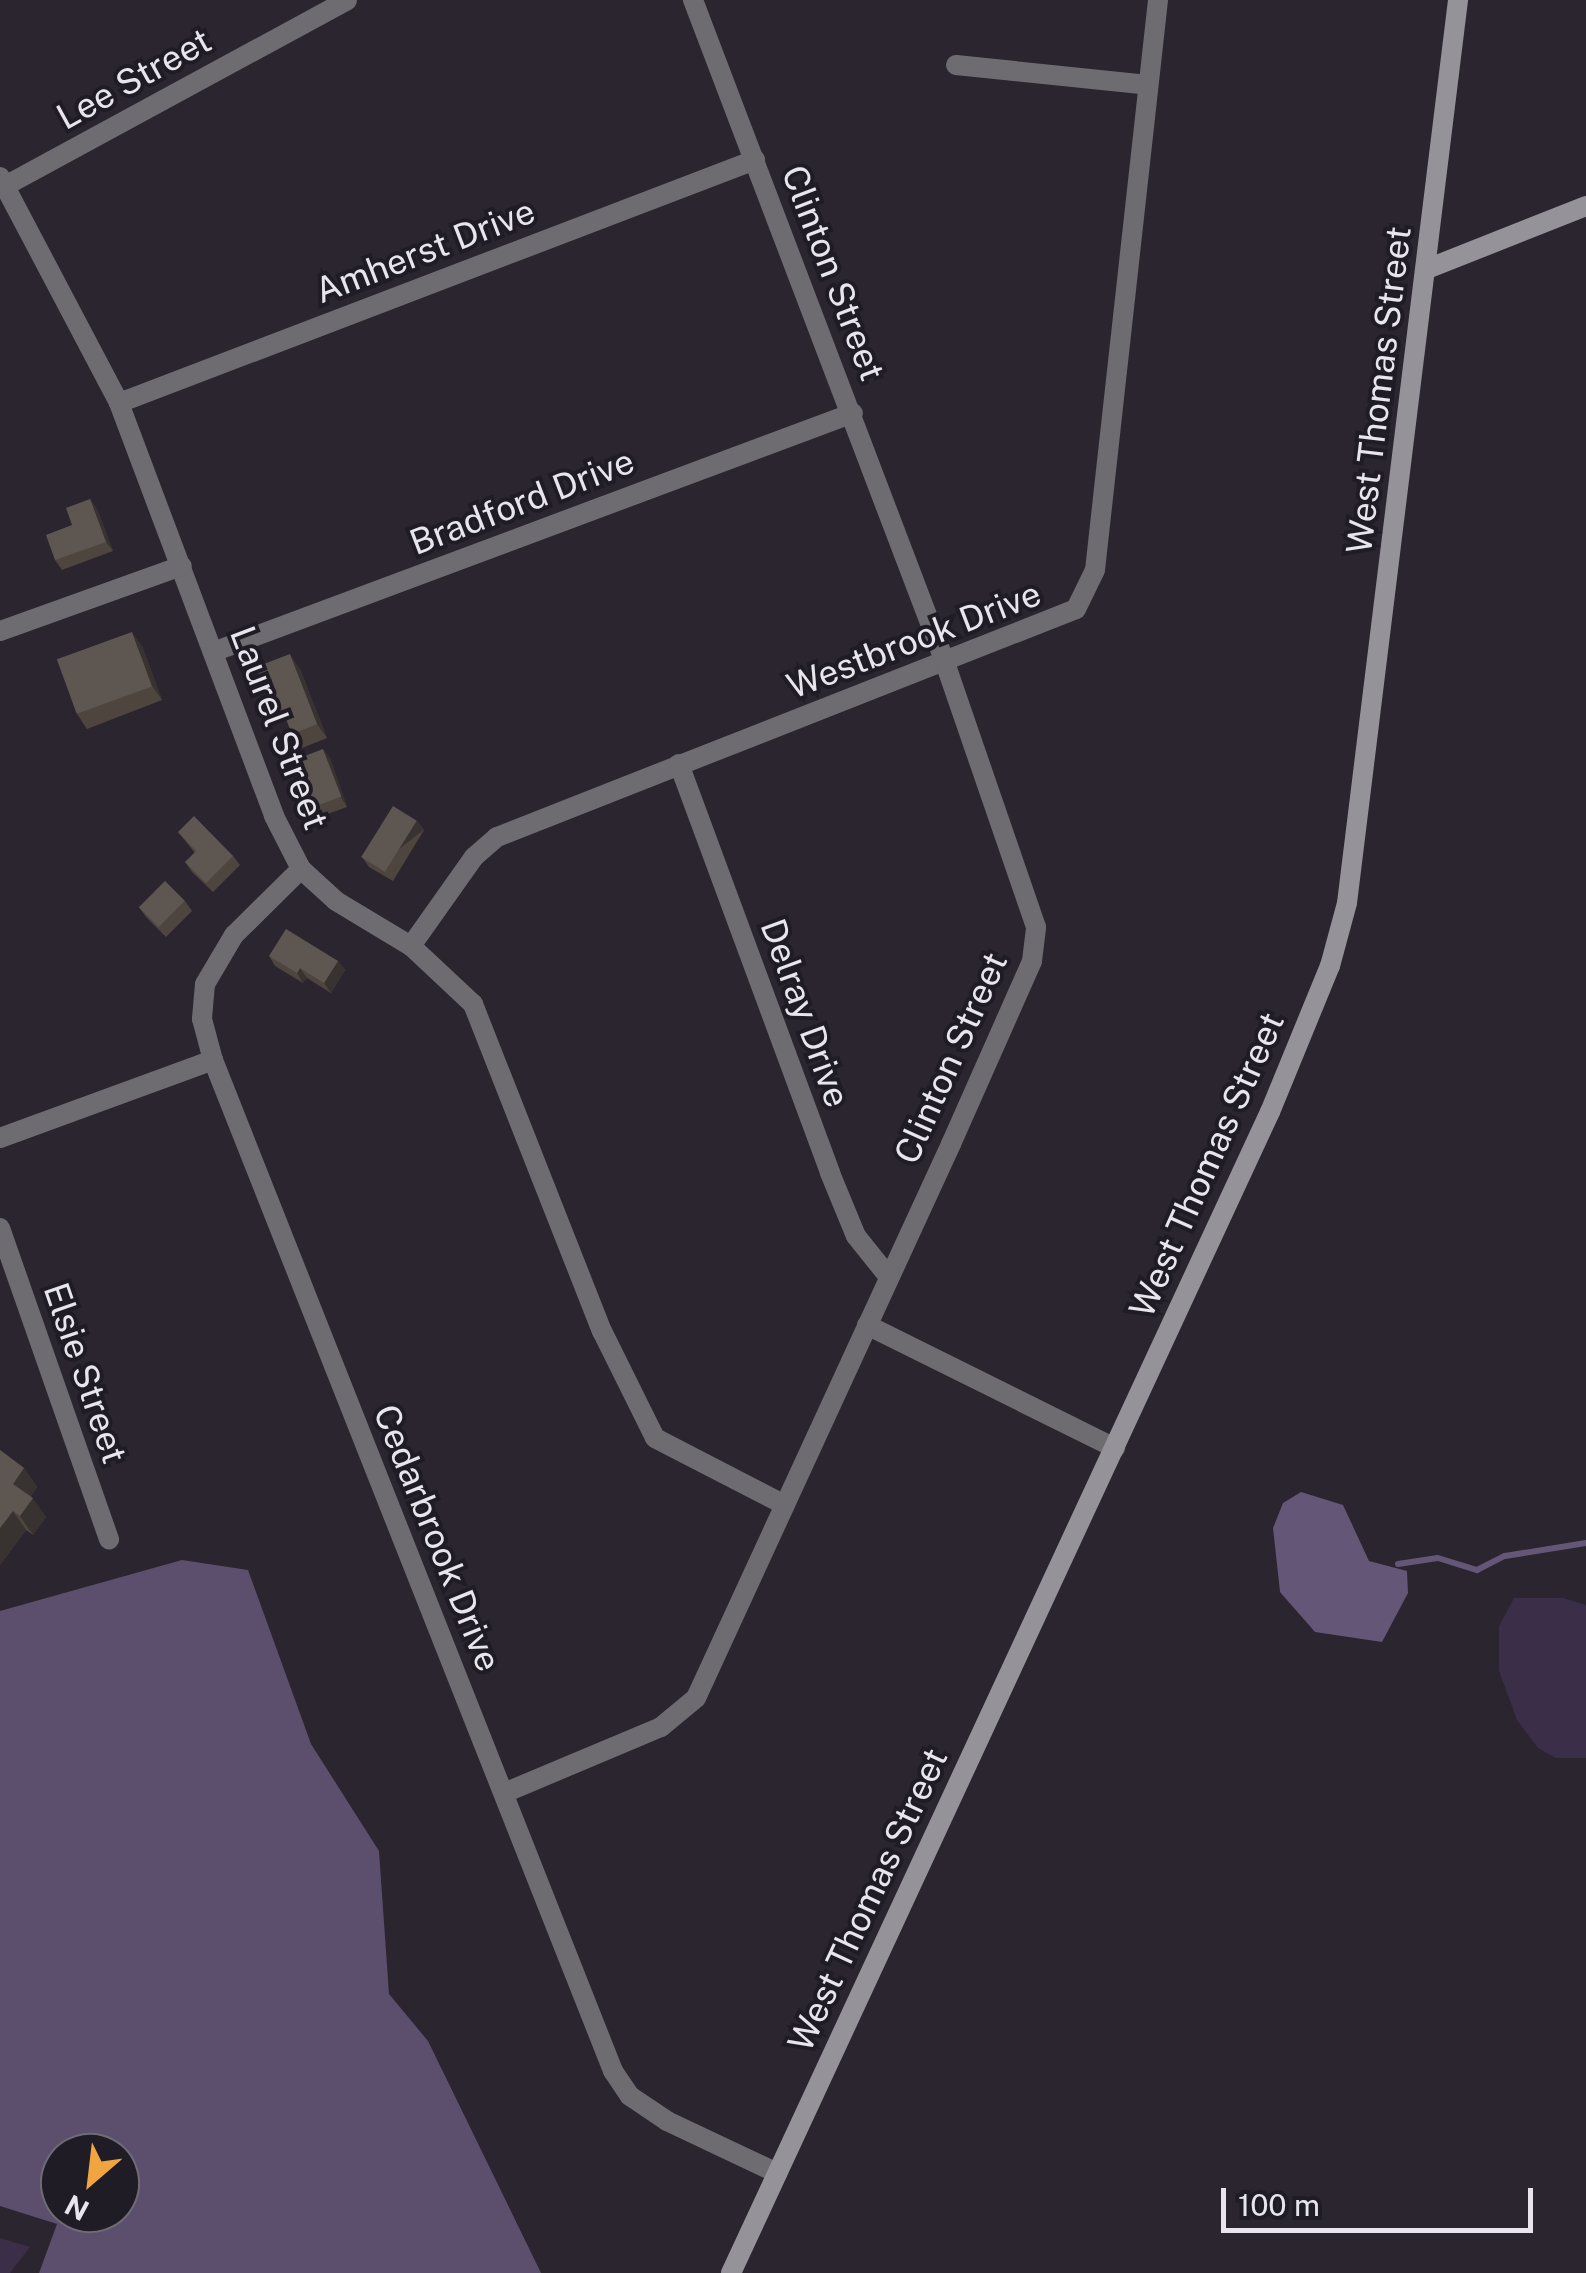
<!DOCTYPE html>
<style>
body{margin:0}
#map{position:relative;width:1586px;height:2273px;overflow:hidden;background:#2a252f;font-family:"Public Sans",sans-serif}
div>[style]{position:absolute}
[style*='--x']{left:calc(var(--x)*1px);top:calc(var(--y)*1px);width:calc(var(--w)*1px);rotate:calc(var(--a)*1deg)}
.green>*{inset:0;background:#3a2e48}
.forest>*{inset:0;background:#5c4f6d}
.water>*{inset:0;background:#645676}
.stream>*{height:6px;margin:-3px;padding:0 3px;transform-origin:3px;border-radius:3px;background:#645676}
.street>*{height:20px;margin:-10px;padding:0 10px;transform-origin:10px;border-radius:10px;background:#6e6b71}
.secondary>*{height:20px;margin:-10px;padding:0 10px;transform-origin:10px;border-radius:10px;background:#95929a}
.wall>*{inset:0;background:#4e463e}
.shaded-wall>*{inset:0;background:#383230;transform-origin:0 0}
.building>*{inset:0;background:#5e5751;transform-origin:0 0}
span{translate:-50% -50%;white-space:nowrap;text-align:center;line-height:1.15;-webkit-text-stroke:8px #201c25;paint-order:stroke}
.street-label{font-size:35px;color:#e8e5ec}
.north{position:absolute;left:40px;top:2133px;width:100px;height:100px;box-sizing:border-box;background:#201c25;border:2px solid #706c75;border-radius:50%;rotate:208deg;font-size:28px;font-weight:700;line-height:40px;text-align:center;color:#e8e5ec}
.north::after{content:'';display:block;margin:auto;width:35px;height:45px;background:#f1a540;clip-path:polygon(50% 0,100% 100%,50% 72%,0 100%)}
.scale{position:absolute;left:1221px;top:2188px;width:312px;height:45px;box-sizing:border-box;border:5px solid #e8e5ec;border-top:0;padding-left:12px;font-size:30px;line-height:35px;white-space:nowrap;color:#e8e5ec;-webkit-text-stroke:8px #201c25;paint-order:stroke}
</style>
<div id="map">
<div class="green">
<i style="clip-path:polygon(1514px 1598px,1563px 1598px,1586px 1605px,1586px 1758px,1556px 1758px,1538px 1748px,1517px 1720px,1499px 1671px,1499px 1626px)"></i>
<i style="clip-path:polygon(0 2238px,30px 2247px,10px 2273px,0 2273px)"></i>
</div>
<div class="forest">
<i style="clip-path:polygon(evenodd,182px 1560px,248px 1570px,311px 1744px,379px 1851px,389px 1994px,428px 2041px,541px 2273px,39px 2273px,57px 2224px,0 2206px,0 1611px,182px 1560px,60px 2153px,120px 2153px,120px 2213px,60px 2213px,60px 2153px)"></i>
</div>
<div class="water">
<i style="clip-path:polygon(1301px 1492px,1343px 1505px,1369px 1561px,1407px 1571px,1408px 1593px,1382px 1642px,1315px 1632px,1280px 1592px,1273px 1528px,1283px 1503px)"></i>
</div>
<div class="stream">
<i style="--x:1398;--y:1564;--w:40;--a:-8.5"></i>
<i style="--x:1438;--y:1558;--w:41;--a:17.1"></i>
<i style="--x:1477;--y:1570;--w:31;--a:-27"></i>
<i style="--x:1505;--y:1556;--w:82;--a:-9.1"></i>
</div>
<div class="street">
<i style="--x:956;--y:65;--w:193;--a:5.9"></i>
<i style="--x:0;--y:177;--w:255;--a:62.2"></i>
<i style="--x:119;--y:403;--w:441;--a:69.4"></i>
<i style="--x:274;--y:816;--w:59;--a:63"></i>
<i style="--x:301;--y:869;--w:47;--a:42.4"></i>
<i style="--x:336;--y:901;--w:87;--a:31"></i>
<i style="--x:411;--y:946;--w:85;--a:43.1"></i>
<i style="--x:473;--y:1004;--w:352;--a:68.5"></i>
<i style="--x:602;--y:1331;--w:119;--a:63.6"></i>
<i style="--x:655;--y:1438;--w:146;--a:27.3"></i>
<i style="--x:5;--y:186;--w:389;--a:-28.5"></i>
<i style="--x:119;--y:403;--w:681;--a:-20.91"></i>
<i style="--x:0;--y:631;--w:193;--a:-19.7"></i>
<i style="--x:213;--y:652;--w:683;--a:-20.48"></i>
<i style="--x:679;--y:764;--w:436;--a:69.7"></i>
<i style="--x:830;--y:1173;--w:68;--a:67.6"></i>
<i style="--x:856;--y:1236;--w:51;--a:51.3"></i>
<i style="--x:301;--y:869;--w:94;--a:135.4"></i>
<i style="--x:234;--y:935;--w:57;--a:120.6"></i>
<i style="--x:205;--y:984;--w:35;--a:95"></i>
<i style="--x:202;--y:1019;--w:42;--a:75"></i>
<i style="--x:213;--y:1060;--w:1087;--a:68.41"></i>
<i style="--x:613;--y:2071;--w:30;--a:56"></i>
<i style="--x:630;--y:2096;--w:45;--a:34"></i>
<i style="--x:667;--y:2121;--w:122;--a:25.3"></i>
<i style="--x:411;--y:946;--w:109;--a:-54.7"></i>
<i style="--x:474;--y:857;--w:30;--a:-41"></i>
<i style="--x:497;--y:837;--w:622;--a:-21.49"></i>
<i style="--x:1076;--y:609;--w:43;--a:-64"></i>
<i style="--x:1095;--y:570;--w:573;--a:-83.69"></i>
<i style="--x:0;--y:1138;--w:227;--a:-20.1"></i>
<i style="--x:0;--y:1228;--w:330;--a:70.7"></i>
<i style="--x:867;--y:1325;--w:277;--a:26.4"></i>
<i style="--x:504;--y:1793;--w:170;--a:-22.8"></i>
<i style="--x:661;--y:1727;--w:45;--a:-39.6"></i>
<i style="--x:696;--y:1698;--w:610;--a:-65.28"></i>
<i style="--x:951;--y:1144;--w:200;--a:-66.1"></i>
<i style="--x:1032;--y:961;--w:34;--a:-83"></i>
<i style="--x:1036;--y:927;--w:277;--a:-109"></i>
<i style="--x:946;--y:665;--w:712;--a:-110.83"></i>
</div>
<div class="secondary">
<i style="--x:1427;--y:269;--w:171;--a:-21.6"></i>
<i style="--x:731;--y:2273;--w:1280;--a:-65.1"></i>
<i style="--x:1270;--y:1112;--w:158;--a:-67.7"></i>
<i style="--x:1330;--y:966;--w:65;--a:-74.9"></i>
<i style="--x:1347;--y:903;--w:910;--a:-82.99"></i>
</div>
<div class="wall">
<i style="clip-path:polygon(90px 499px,97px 509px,113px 551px,62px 570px,55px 560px,72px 525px)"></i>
<i style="clip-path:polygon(142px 646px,162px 700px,87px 729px,77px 714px)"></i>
<i style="clip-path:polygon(300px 669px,327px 738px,302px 748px,292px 734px,286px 719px,281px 721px,271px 706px)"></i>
<i style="clip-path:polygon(330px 758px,347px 807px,319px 817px,312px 807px)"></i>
<i style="clip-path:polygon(417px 821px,424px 830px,393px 881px,369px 867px,362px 857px)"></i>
<i style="clip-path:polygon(178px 832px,233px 856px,240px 865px,213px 892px,192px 872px,185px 862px,195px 853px)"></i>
<i style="clip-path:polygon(185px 901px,192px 911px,166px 937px,146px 917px,139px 907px)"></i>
<i style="clip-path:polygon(269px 956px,338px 961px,345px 970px,331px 993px,307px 978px,303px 983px,275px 966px)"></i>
<i style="clip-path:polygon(0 1450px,24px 1468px,37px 1487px,30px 1497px,46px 1517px,33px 1535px,26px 1530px,0 1565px)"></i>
</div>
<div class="shaded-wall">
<i style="clip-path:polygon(90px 499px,97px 509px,113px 551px,106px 542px)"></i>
<i style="clip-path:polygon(132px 632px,142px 646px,162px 700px,152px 686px)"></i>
<i style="clip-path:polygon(290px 654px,300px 669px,327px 738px,317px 724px)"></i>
<i style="clip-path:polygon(323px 749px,330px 758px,347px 807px,341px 797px)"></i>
<i style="left:417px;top:821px;width:11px;height:60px;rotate:52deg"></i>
<i style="clip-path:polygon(338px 961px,345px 970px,331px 993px,324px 983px)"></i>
<i style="clip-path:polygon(300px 968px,307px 978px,303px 983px,297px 973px)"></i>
<i style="clip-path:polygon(24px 1468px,37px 1487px,26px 1503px,13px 1484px)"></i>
<i style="clip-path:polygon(33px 1498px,46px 1517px,33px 1535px,20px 1516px)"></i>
<i style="clip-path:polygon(13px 1511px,26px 1530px,0 1565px,0 1528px)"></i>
</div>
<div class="building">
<i style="clip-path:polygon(90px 499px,106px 542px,55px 560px,46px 535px,72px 525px,66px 508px)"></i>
<i style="left:132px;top:632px;width:58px;height:80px;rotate:70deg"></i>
<i style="clip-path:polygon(290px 654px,317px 724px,292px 734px,280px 703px,271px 706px,256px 667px)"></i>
<i style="left:323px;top:749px;width:51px;height:30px;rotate:69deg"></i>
<i style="left:393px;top:806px;width:28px;height:60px;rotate:32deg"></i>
<i style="clip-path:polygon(194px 816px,233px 856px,206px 883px,185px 862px,196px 851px,178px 832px)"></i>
<i style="left:165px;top:881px;width:28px;height:37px;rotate:45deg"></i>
<i style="clip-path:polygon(286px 929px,338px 961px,324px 983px,300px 968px,297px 973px,269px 956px)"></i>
<i style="clip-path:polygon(0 1450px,24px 1468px,13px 1484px,33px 1498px,20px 1516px,13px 1511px,0 1528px)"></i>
</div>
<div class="street-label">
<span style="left:134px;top:79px;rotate:-29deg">Lee Street</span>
<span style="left:425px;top:251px;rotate:-21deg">Amherst Drive</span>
<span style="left:833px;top:273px;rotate:69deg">Clinton Street</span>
<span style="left:1379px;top:390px;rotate:-83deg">West Thomas Street</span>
<span style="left:522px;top:502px;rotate:-21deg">Bradford Drive</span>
<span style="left:914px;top:640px;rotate:-21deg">Westbrook Drive</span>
<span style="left:279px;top:728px;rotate:69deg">Laurel Street</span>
<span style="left:805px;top:1013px;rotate:70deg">Delray Drive</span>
<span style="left:951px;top:1058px;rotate:-66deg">Clinton Street</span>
<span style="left:1207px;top:1165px;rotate:-66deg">West Thomas Street</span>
<span style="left:85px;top:1373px;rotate:71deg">Elsie Street</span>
<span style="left:437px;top:1538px;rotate:68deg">Cedarbrook Drive</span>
<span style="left:868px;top:1900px;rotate:-65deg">West Thomas Street</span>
</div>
<div class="north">N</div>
<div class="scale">100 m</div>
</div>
